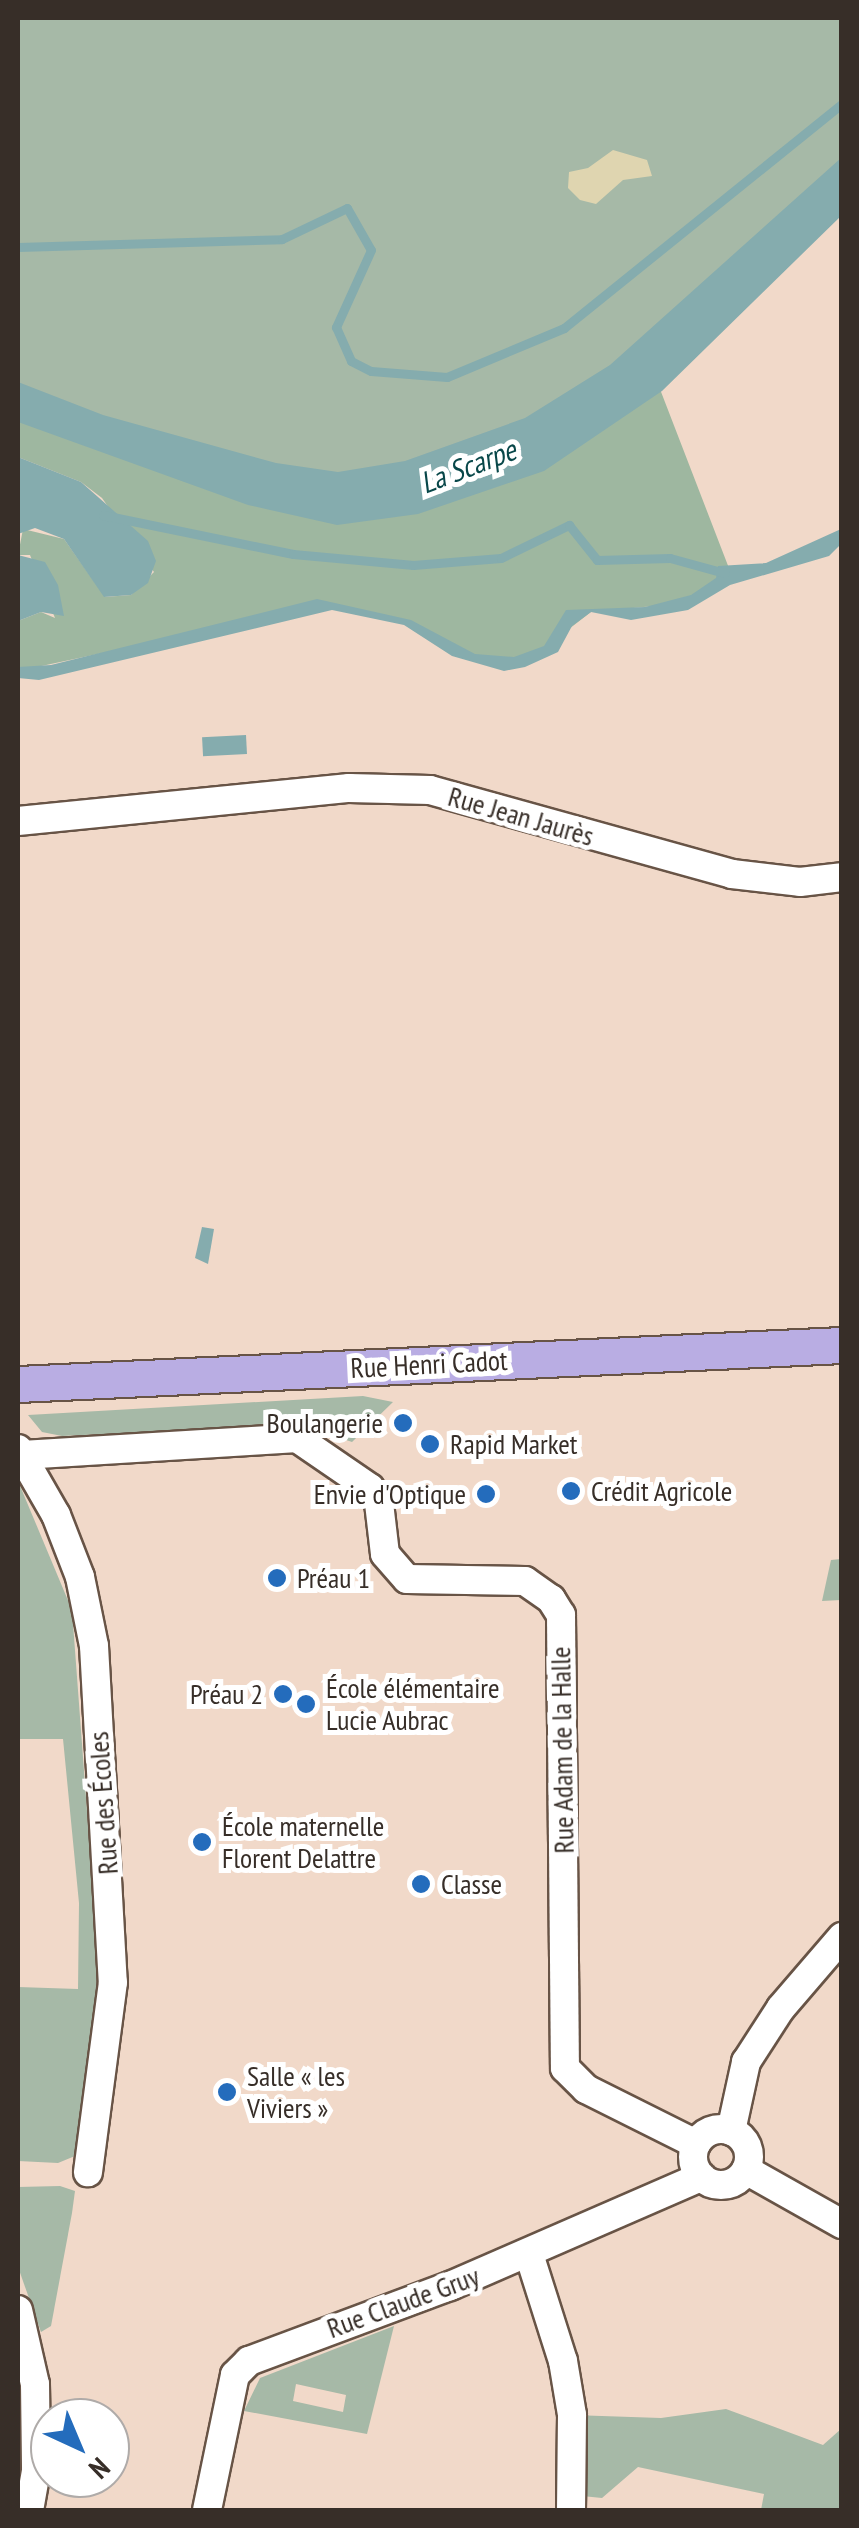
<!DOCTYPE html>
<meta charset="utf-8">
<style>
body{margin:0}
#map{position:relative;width:859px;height:2528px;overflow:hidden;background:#f1d9c9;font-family:"PT Sans Narrow",sans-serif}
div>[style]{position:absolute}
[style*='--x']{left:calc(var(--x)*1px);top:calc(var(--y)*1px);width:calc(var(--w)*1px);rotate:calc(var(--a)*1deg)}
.green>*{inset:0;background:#a6b9a7}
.forest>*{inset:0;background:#9eb7a0}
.sand>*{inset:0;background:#dfd5b0}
.water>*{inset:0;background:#85acae;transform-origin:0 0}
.stream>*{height:9px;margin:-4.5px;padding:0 4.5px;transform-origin:4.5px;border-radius:4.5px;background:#85acae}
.roads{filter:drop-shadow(2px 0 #685446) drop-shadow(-2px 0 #685446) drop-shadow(0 2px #685446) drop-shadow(0 -2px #685446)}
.minor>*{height:28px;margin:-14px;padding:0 14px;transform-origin:14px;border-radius:14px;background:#fff}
.minor>.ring{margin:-14px;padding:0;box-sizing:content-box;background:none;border:28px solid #fff;border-radius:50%}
.major>*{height:35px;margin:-17.5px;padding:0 17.5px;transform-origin:17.5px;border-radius:17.5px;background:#b9ade3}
.dots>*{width:28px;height:28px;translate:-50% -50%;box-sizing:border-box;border:5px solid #fff;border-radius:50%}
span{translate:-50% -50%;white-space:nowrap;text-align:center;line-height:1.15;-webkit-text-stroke:10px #fff;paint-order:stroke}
.street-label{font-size:28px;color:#372e28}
.poi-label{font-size:28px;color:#372e28}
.right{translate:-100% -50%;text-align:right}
.left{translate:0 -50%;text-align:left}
.water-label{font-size:30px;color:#084749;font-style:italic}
.frame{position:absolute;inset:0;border:20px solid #372e28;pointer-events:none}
.north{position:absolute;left:30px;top:2398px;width:100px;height:100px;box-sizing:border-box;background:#fff;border:2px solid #afaba9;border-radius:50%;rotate:136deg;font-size:28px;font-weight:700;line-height:40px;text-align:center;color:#372e28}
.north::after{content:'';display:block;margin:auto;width:35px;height:45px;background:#246cbc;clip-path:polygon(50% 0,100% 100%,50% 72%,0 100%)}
</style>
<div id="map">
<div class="green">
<i style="clip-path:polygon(18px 18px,841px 18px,841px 188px,653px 371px,394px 495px,18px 399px)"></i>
<i style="clip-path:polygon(363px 1396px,393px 1402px,352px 1442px,302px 1425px,62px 1436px,42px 1432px,28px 1415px)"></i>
<i style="clip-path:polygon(18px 1481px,72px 1610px,100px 1985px,86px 2113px,75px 2156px,58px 2163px,18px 2161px,18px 1987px,78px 1989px,79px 1903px,63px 1739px,18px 1739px)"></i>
<i style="clip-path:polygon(841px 1559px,841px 1600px,822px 1601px,831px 1560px)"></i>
<i style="clip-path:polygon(60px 2186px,75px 2191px,72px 2213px,51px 2326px,41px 2332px,18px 2267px,18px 2187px)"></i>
<i style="clip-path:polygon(evenodd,394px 2326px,367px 2434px,244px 2411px,260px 2378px,394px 2326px,296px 2384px,346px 2395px,343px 2412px,293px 2401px,296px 2384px)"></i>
<i style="clip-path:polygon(726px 2409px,823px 2445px,841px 2429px,841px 2510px,761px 2510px,764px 2494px,638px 2467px,602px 2498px,572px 2495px,572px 2415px,661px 2418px)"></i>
</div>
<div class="forest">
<i style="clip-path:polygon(653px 371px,732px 576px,686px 603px,591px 612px,534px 656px,477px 661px,413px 624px,327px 605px,18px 671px,18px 621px,41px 612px,55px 618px,30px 555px,18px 555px,23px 529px,64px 539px,105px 597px,131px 595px,154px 572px,102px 498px,81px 482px,18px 457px,18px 399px,394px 495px)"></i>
</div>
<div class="sand">
<i style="clip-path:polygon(613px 150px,647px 160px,652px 176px,623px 180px,596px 204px,580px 200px,568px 188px,569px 172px,588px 168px)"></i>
</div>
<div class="water">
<i style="clip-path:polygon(841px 158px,841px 216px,662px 391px,544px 471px,418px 514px,337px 525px,248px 505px,18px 422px,18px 382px,103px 415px,276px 463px,338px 472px,405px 461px,525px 418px,610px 365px)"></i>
<i style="clip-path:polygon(18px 457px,81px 482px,148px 541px,156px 561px,148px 583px,131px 595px,104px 597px,64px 539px,35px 528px,18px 534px)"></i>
<i style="clip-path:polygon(841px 529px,841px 544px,829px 556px,730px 585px,688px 610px,631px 620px,591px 612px,572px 626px,558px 652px,525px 667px,504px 671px,452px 656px,404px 625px,332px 610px,39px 680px,18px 678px,18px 667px,51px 665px,317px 599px,411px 620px,475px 654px,514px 657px,544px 646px,566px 610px,645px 607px,691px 595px,716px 578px,718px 566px,766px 563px)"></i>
<i style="clip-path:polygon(18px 555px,45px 562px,58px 585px,64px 616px,41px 612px,18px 621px)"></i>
<i style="left:246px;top:735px;width:19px;height:44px;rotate:87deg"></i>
<i style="clip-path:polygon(202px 1227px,214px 1229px,208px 1264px,195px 1258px)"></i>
</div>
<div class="stream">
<i style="--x:18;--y:247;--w:264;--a:-1.7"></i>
<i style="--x:282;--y:239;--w:72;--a:-25.5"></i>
<i style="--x:347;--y:208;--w:48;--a:60.3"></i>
<i style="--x:371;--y:250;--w:85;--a:114.4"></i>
<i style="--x:336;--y:327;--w:37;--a:66"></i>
<i style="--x:351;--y:361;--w:22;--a:27"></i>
<i style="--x:371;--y:371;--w:76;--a:4.5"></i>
<i style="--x:447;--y:377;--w:127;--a:-22.7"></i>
<i style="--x:564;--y:328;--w:357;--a:-38.9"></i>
<i style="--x:103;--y:515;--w:194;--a:11.6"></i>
<i style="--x:293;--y:554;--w:121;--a:5.2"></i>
<i style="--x:413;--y:565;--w:88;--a:-4.5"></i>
<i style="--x:501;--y:558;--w:76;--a:-25.9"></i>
<i style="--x:569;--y:525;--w:45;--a:51.3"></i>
<i style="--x:597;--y:560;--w:73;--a:-1.6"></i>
<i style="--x:670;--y:558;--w:57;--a:15.3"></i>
</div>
<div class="roads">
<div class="minor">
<i style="--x:18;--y:821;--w:333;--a:-5.7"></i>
<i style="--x:349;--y:788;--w:81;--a:1.4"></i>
<i style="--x:430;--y:790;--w:313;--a:15.5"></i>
<i style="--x:732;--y:874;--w:68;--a:6.7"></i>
<i style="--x:800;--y:882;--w:42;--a:-6.8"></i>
<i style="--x:18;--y:1449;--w:76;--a:60.1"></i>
<i style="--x:56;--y:1515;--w:66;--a:68.8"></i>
<i style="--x:80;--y:1577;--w:70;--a:78.5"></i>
<i style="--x:94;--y:1646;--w:337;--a:86.8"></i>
<i style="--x:113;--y:1982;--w:192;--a:97.5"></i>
<i style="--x:22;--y:1455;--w:276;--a:-3.5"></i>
<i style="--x:297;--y:1438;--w:88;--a:34.4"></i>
<i style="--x:370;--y:1488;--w:17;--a:59"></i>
<i style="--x:379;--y:1503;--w:51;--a:83.3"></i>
<i style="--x:385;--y:1554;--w:33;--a:49"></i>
<i style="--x:407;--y:1579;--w:118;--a:1"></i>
<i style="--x:525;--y:1581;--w:32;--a:35"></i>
<i style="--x:551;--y:1599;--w:19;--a:58"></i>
<i style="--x:561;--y:1615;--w:453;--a:89.5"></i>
<i style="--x:565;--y:2068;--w:30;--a:45"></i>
<i style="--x:586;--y:2089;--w:123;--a:26.6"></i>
<i class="ring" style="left:693px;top:2129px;width:28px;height:28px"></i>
<i style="--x:731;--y:2131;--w:71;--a:-77.7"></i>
<i style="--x:746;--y:2062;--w:64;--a:-57.1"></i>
<i style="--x:781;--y:2008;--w:94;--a:-49.3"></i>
<i style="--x:746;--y:2170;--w:110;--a:29.4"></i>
<i style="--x:529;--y:2254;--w:112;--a:72.4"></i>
<i style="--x:563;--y:2361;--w:55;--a:80.5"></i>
<i style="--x:572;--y:2415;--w:95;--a:90.6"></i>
<i style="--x:18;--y:2310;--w:76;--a:77.1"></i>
<i style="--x:35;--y:2384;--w:87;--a:89.3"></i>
<i style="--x:36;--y:2471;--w:40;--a:100"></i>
<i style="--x:207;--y:2510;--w:138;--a:-78.3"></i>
<i style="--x:235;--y:2375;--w:20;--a:-45"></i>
<i style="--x:249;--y:2361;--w:215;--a:-20.5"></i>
<i style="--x:450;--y:2286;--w:274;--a:-23.5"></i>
</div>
<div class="major">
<i style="--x:18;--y:1384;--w:825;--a:-2.71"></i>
</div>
</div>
<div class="dots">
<i style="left:403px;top:1423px;background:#246cbc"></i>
<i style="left:430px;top:1444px;background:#246cbc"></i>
<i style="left:571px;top:1491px;background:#246cbc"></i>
<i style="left:486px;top:1494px;background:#246cbc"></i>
<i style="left:277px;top:1578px;background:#246cbc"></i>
<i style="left:283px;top:1694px;background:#246cbc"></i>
<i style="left:306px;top:1704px;background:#246cbc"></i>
<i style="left:202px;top:1842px;background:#246cbc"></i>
<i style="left:421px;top:1884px;background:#246cbc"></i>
<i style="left:227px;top:2092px;background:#246cbc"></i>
</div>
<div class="street-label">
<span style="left:521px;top:816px;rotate:16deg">Rue Jean Jaurès</span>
<span style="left:429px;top:1364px;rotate:-3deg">Rue Henri Cadot</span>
<span style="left:562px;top:1750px;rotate:-91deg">Rue Adam de la Halle</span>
<span style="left:103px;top:1803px;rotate:-94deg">Rue des Écoles</span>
<span style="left:403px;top:2302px;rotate:-20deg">Rue Claude Gruy</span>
</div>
<div class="poi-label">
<span class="right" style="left:383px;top:1423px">Boulangerie</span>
<span class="left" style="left:450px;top:1444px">Rapid Market</span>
<span class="left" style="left:591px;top:1491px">Crédit Agricole</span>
<span class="right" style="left:466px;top:1494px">Envie d'Optique</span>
<span class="left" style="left:297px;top:1578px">Préau 1</span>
<span class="left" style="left:326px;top:1704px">École élémentaire<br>Lucie Aubrac</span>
<span class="right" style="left:263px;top:1694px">Préau 2</span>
<span class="left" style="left:222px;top:1842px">École maternelle<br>Florent Delattre</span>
<span class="left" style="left:441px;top:1884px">Classe</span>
<span class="left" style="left:247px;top:2092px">Salle « les<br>Viviers »</span>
</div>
<div class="water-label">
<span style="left:468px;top:466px;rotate:-21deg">La Scarpe</span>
</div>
<div class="frame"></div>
<div class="north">N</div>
</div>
